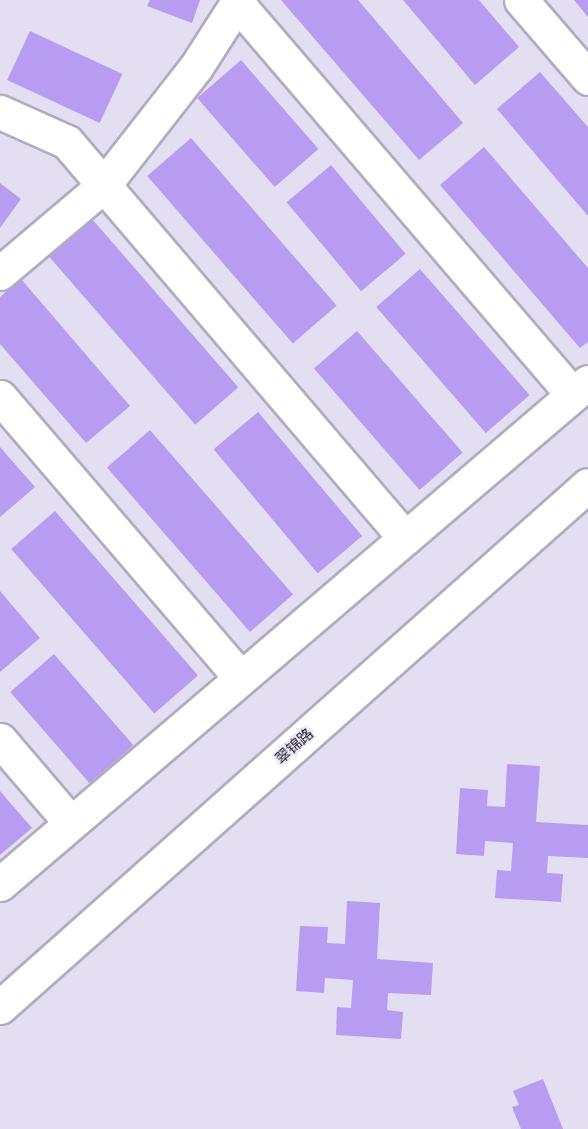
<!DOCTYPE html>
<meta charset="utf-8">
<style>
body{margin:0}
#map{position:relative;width:588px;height:1129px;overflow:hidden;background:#e4def2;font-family:Arial,"Noto Sans SC",sans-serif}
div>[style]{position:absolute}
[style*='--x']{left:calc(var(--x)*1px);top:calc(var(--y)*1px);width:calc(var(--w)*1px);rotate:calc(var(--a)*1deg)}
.building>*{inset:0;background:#b89cf1;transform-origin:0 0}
.roads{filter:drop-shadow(2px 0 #b1acbf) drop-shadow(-2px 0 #b1acbf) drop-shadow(0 2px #b1acbf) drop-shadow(0 -2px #b1acbf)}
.minor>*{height:33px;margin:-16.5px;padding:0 16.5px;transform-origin:16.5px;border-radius:16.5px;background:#fff}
span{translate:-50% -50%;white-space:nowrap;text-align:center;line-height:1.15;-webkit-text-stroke:4.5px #f0ecfc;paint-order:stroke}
.street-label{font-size:15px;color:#222027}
</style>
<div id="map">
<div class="building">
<i style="clip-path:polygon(150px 0,200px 0,192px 23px,147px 6px)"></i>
<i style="clip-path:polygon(281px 0,358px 0,463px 123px,419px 160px)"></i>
<i style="clip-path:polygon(403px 0,479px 0,519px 47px,475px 85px)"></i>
<i style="clip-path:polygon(574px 0,588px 0,588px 17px)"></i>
<i style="left:30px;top:31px;width:102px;height:54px;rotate:25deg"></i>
<i style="left:241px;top:60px;width:118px;height:58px;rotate:49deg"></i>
<i style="clip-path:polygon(540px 72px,588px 127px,588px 216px,497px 109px)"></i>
<i style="left:191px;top:138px;width:222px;height:58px;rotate:49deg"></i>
<i style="clip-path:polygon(484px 147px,588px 268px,588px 342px,580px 348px,440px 185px)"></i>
<i style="left:331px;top:165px;width:116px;height:58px;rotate:50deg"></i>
<i style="clip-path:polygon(0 183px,21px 199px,0 228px)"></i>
<i style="left:92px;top:219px;width:223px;height:57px;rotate:49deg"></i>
<i style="left:420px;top:269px;width:167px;height:58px;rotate:49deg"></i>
<i style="clip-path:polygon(21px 279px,130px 406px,86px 443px,0 344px,0 297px)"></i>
<i style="left:357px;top:331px;width:161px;height:57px;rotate:49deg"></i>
<i style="left:258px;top:412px;width:162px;height:58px;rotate:50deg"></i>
<i style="left:150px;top:430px;width:218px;height:57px;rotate:49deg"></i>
<i style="clip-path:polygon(0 447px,35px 487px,0 517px)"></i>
<i style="left:55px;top:511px;width:218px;height:58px;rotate:49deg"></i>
<i style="clip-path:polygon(0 591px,40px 638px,0 672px)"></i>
<i style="left:54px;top:654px;width:121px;height:58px;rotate:49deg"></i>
<i style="clip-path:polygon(507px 764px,540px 766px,536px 822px,588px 825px,588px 858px,548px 856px,547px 873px,563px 874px,561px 902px,495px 898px,497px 870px,511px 871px,513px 843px,485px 841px,484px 856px,456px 854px,460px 788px,488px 790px,487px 806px,505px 807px)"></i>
<i style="clip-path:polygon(0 791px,32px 828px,0 855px)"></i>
<i style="clip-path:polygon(347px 901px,380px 903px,377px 959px,433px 963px,431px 995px,388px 993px,387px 1010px,403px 1012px,401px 1039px,336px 1035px,337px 1007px,351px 1008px,353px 980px,325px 978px,324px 993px,296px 991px,300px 926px,328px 927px,327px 943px,345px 944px)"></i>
<i style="clip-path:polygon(543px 1079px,563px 1129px,521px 1129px,512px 1107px,519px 1105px,513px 1091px)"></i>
</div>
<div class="roads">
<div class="minor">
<i style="--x:521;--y:0;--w:103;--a:49.3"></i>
<i style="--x:237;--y:3;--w:516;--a:49.4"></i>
<i style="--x:0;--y:112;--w:73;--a:24.1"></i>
<i style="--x:67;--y:142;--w:521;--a:49.52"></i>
<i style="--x:0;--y:273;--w:135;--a:-40.2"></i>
<i style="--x:103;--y:186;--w:151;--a:-52"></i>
<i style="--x:196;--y:67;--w:80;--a:-57.3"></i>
<i style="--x:0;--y:397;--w:370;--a:49.4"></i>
<i style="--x:0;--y:740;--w:109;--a:49.5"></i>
<i style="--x:0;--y:884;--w:773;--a:-40.49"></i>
<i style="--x:0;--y:1007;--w:786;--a:-41.6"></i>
</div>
</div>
<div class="street-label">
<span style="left:294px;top:746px;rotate:-42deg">翠锦路</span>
</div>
</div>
